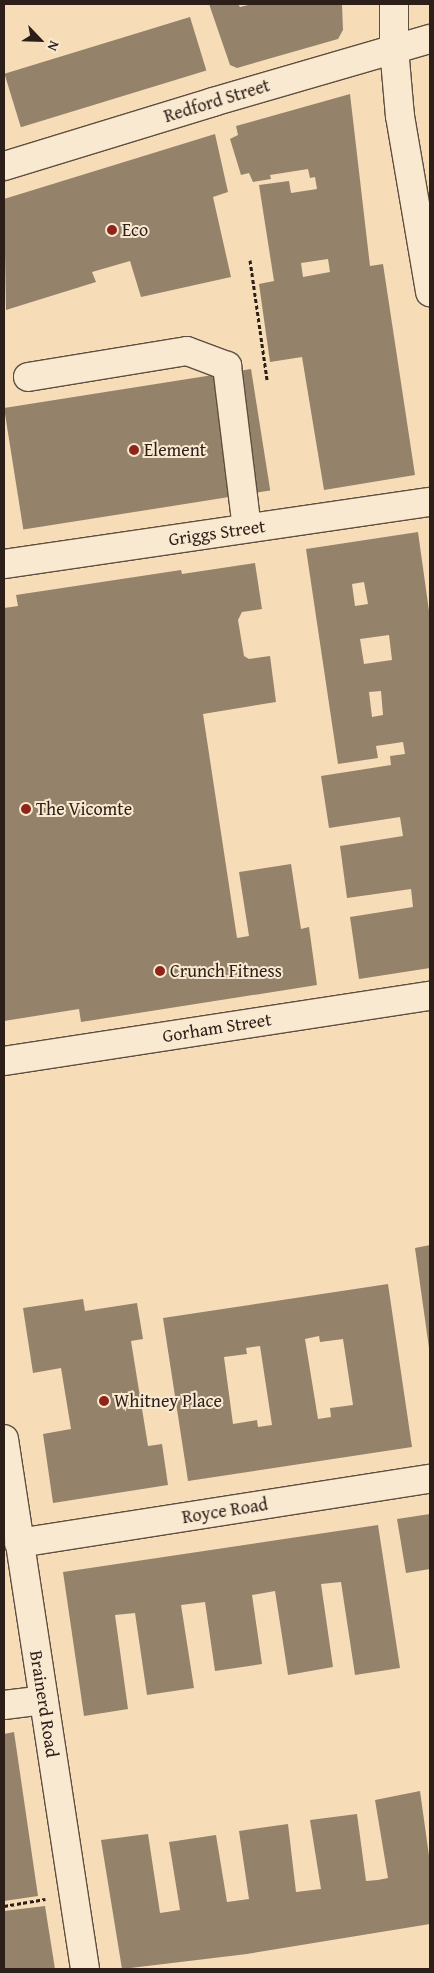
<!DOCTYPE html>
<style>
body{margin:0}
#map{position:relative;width:434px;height:1973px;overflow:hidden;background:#f6ddb7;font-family:"Gentium Book Plus",serif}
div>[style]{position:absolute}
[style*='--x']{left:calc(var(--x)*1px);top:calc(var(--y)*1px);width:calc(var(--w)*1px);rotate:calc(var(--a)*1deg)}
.building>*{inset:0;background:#95826b;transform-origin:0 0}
.path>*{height:3px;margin-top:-1.5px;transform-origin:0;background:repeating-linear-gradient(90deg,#2c1f19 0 4px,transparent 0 6.5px)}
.roads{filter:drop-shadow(1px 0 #5e4e40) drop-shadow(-1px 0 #5e4e40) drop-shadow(0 1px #5e4e40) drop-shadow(0 -1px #5e4e40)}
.minor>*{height:28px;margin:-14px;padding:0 14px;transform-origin:14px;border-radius:14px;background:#f9e9d0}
.dots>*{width:14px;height:14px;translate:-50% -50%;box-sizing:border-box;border:2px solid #f9e9d0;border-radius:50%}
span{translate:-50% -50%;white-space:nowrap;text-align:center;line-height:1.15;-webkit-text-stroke:4px #f9e9d0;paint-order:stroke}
.street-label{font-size:18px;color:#2c1f19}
.poi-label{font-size:18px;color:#2c1f19}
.left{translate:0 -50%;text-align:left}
.frame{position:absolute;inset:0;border:5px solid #2c1f19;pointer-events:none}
.north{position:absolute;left:15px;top:15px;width:50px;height:50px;-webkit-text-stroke:4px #f9e9d0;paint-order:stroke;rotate:114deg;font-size:14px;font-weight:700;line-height:20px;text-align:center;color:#2c1f19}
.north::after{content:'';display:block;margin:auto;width:18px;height:22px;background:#2c1f19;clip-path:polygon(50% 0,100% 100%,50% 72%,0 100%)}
</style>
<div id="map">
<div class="building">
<i style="clip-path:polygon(209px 4px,238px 4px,240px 7px,252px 4px,342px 4px,343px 30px,338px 39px,237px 68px,230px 65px)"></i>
<i style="left:190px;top:17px;width:56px;height:194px;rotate:73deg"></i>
<i style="clip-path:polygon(evenodd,350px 94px,370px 266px,383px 264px,415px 475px,324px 490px,302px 357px,270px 362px,259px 284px,274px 281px,259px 185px,289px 181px,291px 193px,317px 189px,315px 177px,310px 178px,308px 169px,270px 175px,271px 179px,253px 182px,249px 173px,241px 175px,230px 139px,238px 135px,236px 126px,350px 94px,328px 259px,330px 272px,303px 277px,301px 263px,328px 259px)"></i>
<i style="clip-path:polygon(215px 134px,228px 192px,213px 197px,231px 277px,141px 297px,130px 261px,92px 272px,96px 282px,6px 310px,4px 199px)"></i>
<i style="left:251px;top:369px;width:123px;height:250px;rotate:81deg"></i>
<i style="clip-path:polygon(evenodd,418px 532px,430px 618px,430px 968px,359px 979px,350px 917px,413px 907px,411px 889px,347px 898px,340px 846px,403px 836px,400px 817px,329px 828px,321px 776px,391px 765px,390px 756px,405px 754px,403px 742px,376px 746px,378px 758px,338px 764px,306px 549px,418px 532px,364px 582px,368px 604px,355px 606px,352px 584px,364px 582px,418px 532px,389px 635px,392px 660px,364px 664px,360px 639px,389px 635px,418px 532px,381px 691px,383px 715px,372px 717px,369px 692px,381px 691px)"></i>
<i style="clip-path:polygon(255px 563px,262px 609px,242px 612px,238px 620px,244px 656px,249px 659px,270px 656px,276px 702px,203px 714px,237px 938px,249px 936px,239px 872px,291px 864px,301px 929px,309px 927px,317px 985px,81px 1022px,79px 1009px,4px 1021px,4px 608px,18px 606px,16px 595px,181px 570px,182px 574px)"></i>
<i style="clip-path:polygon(430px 1245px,430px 1348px,429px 1348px,415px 1248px)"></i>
<i style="clip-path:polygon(evenodd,388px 1284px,412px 1447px,188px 1481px,163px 1318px,388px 1284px,319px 1336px,320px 1342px,343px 1339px,353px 1405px,330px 1408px,331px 1417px,318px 1419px,305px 1339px,319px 1336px,388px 1284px,260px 1346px,272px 1425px,258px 1427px,257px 1420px,233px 1424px,224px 1357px,247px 1354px,246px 1348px,260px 1346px)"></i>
<i style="clip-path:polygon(83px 1299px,85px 1311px,137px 1303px,143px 1339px,131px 1341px,148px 1446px,162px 1444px,168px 1485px,53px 1503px,43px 1434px,71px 1429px,61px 1368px,33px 1373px,23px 1308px)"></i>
<i style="clip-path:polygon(430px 1514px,430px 1569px,406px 1573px,397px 1519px)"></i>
<i style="clip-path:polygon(378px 1525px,400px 1668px,355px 1675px,341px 1582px,321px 1584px,333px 1667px,288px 1675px,275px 1591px,252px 1595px,262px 1664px,215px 1671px,205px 1602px,181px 1605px,194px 1688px,147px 1695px,135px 1613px,115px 1615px,128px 1709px,84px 1716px,63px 1572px)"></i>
<i style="clip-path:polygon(14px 1732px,38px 1896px,4px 1901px,4px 1734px)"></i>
<i style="clip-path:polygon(420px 1791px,430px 1863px,430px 1924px,247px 1954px,122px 1969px,101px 1840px,148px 1834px,160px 1913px,180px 1910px,169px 1842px,216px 1835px,227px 1902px,249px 1899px,239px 1831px,288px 1824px,296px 1892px,321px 1889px,310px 1820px,357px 1814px,366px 1881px,378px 1880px,388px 1878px,375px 1800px)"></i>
<i style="clip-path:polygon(45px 1906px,55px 1969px,4px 1969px,4px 1911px)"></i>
</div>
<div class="path">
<i style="--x:250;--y:260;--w:121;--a:81.9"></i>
<i style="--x:4;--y:1906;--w:42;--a:-9.7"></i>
</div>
<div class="roads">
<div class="minor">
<i style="--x:394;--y:4;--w:44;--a:90"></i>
<i style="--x:394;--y:48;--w:68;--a:85"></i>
<i style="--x:400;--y:116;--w:179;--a:80.3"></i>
<i style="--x:4;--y:166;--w:219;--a:-17"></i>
<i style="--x:213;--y:102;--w:226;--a:-16.2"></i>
<i style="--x:28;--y:377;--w:161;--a:-9.3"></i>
<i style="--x:187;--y:351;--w:43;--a:20.6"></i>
<i style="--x:227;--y:366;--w:163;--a:83"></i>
<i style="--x:4;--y:564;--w:430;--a:-8.3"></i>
<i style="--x:4;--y:1061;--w:431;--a:-8.7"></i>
<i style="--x:4;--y:1439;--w:536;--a:81.31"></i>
<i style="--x:19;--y:1543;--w:416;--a:-8.9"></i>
<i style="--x:4;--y:1705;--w:40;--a:-7.1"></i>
</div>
</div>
<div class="dots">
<i style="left:112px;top:230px;background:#8f2418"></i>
<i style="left:134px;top:450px;background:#8f2418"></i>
<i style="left:26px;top:809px;background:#8f2418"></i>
<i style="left:160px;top:971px;background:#8f2418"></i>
<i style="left:104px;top:1401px;background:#8f2418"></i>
</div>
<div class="street-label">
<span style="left:217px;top:101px;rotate:-17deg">Redford Street</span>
<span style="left:217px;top:533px;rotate:-8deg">Griggs Street</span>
<span style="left:217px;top:1028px;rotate:-9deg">Gorham Street</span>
<span style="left:225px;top:1511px;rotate:-9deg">Royce Road</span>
<span style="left:44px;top:1704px;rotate:81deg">Brainerd Road</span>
</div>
<div class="poi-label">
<span class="left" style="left:122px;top:230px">Eco</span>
<span class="left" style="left:144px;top:450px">Element</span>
<span class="left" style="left:36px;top:809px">The Vicomte</span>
<span class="left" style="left:170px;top:971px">Crunch Fitness</span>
<span class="left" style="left:114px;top:1401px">Whitney Place</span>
</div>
<div class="frame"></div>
<div class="north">N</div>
</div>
